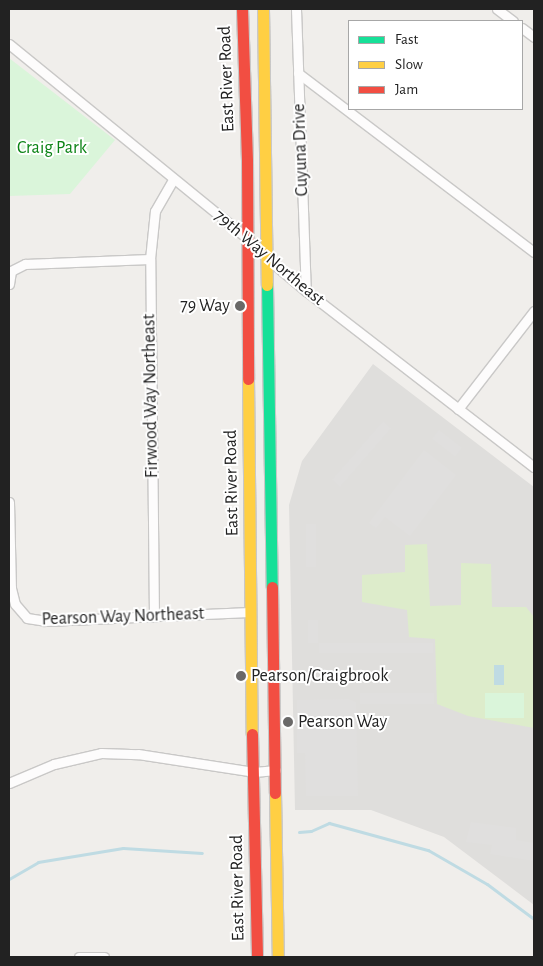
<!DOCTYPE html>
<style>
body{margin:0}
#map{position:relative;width:543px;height:966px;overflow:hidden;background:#f0eeeb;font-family:"Alegreya Sans",sans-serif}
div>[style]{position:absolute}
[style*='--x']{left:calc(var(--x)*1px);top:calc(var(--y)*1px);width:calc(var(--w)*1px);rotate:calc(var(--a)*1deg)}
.residential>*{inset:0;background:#dfdedc}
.grass>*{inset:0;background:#ddeccb}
.park>*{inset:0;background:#daf5da;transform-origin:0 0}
.parking>*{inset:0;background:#e0dfde;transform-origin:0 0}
.water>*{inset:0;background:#bfdbe3;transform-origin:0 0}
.stream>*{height:3px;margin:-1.5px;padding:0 1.5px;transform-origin:1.5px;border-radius:1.5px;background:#bfdbe3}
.roads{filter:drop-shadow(1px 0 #c9c8c7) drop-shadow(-1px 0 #c9c8c7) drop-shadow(0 1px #c9c8c7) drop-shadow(0 -1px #c9c8c7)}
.street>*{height:9px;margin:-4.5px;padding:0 4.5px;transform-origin:4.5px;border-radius:4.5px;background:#fdfcfc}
.fast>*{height:11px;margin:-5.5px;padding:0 5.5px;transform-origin:5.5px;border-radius:5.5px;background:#16e098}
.slow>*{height:11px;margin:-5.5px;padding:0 5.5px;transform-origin:5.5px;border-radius:5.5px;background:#ffcf43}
.jam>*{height:11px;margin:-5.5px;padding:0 5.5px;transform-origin:5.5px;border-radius:5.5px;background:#f24e42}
.dots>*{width:14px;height:14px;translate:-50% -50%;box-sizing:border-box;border:2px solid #fff;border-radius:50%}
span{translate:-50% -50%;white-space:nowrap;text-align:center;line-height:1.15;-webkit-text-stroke:4px #fff;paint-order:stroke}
.street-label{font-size:18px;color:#222}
.park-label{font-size:18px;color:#0c8416}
.poi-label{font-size:18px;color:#222}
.right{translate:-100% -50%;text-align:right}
.left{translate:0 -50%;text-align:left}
.frame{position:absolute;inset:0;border:10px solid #222;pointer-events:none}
.legend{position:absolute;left:348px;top:20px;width:175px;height:90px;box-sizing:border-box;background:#fff;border:1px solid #a7a7a7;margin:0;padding:6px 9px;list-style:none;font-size:15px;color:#222}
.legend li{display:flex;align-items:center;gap:10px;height:25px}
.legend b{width:25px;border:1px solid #a7a7a7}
</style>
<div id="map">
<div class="residential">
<i style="clip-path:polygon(373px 364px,534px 487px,534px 905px,444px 837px,371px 810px,295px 810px,289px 505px,302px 461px)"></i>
</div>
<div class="grass">
<i style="clip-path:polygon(427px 544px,430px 606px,461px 605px,461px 563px,491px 564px,492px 607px,526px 607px,534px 617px,534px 728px,468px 716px,437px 704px,435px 639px,409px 637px,407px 610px,362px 602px,362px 575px,405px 572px,405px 545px)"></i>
</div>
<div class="park">
<i style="clip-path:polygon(9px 58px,115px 140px,70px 194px,9px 196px)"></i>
<i style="left:485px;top:693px;width:39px;height:25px"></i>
</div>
<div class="parking">
<i style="left:383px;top:421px;width:11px;height:78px;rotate:41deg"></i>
<i style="left:439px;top:430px;width:29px;height:11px;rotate:38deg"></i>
<i style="clip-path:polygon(424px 450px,456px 475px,410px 536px,385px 517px,376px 528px,369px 523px)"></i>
<i style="left:306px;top:524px;width:10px;height:43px"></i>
<i style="left:308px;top:620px;width:10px;height:23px"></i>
<i style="left:433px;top:643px;width:10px;height:114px;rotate:90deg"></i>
<i style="left:434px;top:693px;width:11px;height:74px;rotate:90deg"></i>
<i style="clip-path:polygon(348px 699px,356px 702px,358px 796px,306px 796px,305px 753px,297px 753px,297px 700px)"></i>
<i style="clip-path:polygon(471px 822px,516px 828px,516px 840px,534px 843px,534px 861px,490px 854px,492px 845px,466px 842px)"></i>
</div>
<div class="water">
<i style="left:504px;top:665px;width:20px;height:10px;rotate:90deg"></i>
</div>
<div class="stream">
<i style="--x:299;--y:832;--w:12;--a:-5"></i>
<i style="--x:311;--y:831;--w:20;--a:-24"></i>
<i style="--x:329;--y:823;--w:103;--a:15.3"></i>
<i style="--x:428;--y:850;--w:68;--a:30"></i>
<i style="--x:487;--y:884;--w:59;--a:36.7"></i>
<i style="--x:9;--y:879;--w:34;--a:-30"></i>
<i style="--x:38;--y:862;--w:86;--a:-9.4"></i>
<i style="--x:123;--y:848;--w:79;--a:3.6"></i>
</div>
<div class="roads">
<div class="street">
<i style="--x:296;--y:9;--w:282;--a:88"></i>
<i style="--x:497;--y:9;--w:20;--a:37"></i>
<i style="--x:522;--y:28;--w:15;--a:37"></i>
<i style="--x:9;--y:44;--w:307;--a:39.2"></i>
<i style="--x:247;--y:238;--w:30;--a:45"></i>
<i style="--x:268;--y:259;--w:50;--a:40.1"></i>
<i style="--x:306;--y:291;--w:288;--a:37.7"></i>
<i style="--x:298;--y:73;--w:296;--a:37.2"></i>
<i style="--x:9;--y:284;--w:13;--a:-81"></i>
<i style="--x:11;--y:271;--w:16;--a:-27"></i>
<i style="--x:25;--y:264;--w:125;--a:-2.3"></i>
<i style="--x:458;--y:409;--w:124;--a:-52.2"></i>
<i style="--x:9;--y:502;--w:86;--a:88.7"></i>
<i style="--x:11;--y:588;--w:16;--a:76"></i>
<i style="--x:15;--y:604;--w:18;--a:49"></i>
<i style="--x:27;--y:618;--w:18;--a:9"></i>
<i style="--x:45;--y:621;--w:206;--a:-2.5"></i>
<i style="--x:154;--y:617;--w:358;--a:-90.6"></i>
<i style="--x:150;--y:259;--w:48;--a:-84.1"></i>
<i style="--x:155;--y:211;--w:36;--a:-60"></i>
<i style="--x:9;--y:783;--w:49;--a:-22.9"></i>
<i style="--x:54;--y:764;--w:48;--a:-13.2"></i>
<i style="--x:101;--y:753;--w:37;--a:2"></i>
<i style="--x:138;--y:754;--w:117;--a:8.8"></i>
<i style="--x:254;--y:772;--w:22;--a:-5"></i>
<i style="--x:79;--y:957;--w:25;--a:0"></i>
</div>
<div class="fast">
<i style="--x:267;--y:285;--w:302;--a:89.1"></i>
</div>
<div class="slow">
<i style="--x:263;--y:9;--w:276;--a:89.2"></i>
<i style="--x:248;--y:379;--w:355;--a:89.4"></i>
<i style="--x:275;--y:793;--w:164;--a:89"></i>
</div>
<div class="jam">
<i style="--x:242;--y:9;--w:152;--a:88.1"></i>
<i style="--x:247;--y:161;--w:218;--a:89.7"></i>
<i style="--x:272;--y:587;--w:206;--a:89.2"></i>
<i style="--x:252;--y:734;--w:223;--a:88.7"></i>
</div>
</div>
<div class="dots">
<i style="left:240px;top:306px;background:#6a6968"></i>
<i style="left:241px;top:676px;background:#6a6968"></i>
<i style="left:288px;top:722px;background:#6a6968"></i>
</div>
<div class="street-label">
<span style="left:227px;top:79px;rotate:-92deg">East River Road</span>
<span style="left:301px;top:150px;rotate:-92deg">Cuyuna Drive</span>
<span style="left:269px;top:258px;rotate:40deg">79th Way Northeast</span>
<span style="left:151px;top:396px;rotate:-91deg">Firwood Way Northeast</span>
<span style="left:232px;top:483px;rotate:-91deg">East River Road</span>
<span style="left:123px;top:617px;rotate:-2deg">Pearson Way Northeast</span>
<span style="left:238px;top:888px;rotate:-91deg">East River Road</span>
</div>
<div class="park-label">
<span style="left:52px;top:148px">Craig Park</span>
</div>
<div class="poi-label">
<span class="right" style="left:230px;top:306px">79 Way</span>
<span class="left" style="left:251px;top:676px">Pearson/Craigbrook</span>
<span class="left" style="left:298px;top:722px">Pearson Way</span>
</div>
<div class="frame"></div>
<ul class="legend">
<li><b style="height:6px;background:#16e098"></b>Fast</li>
<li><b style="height:6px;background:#ffcf43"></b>Slow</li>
<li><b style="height:6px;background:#f24e42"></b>Jam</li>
</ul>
</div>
